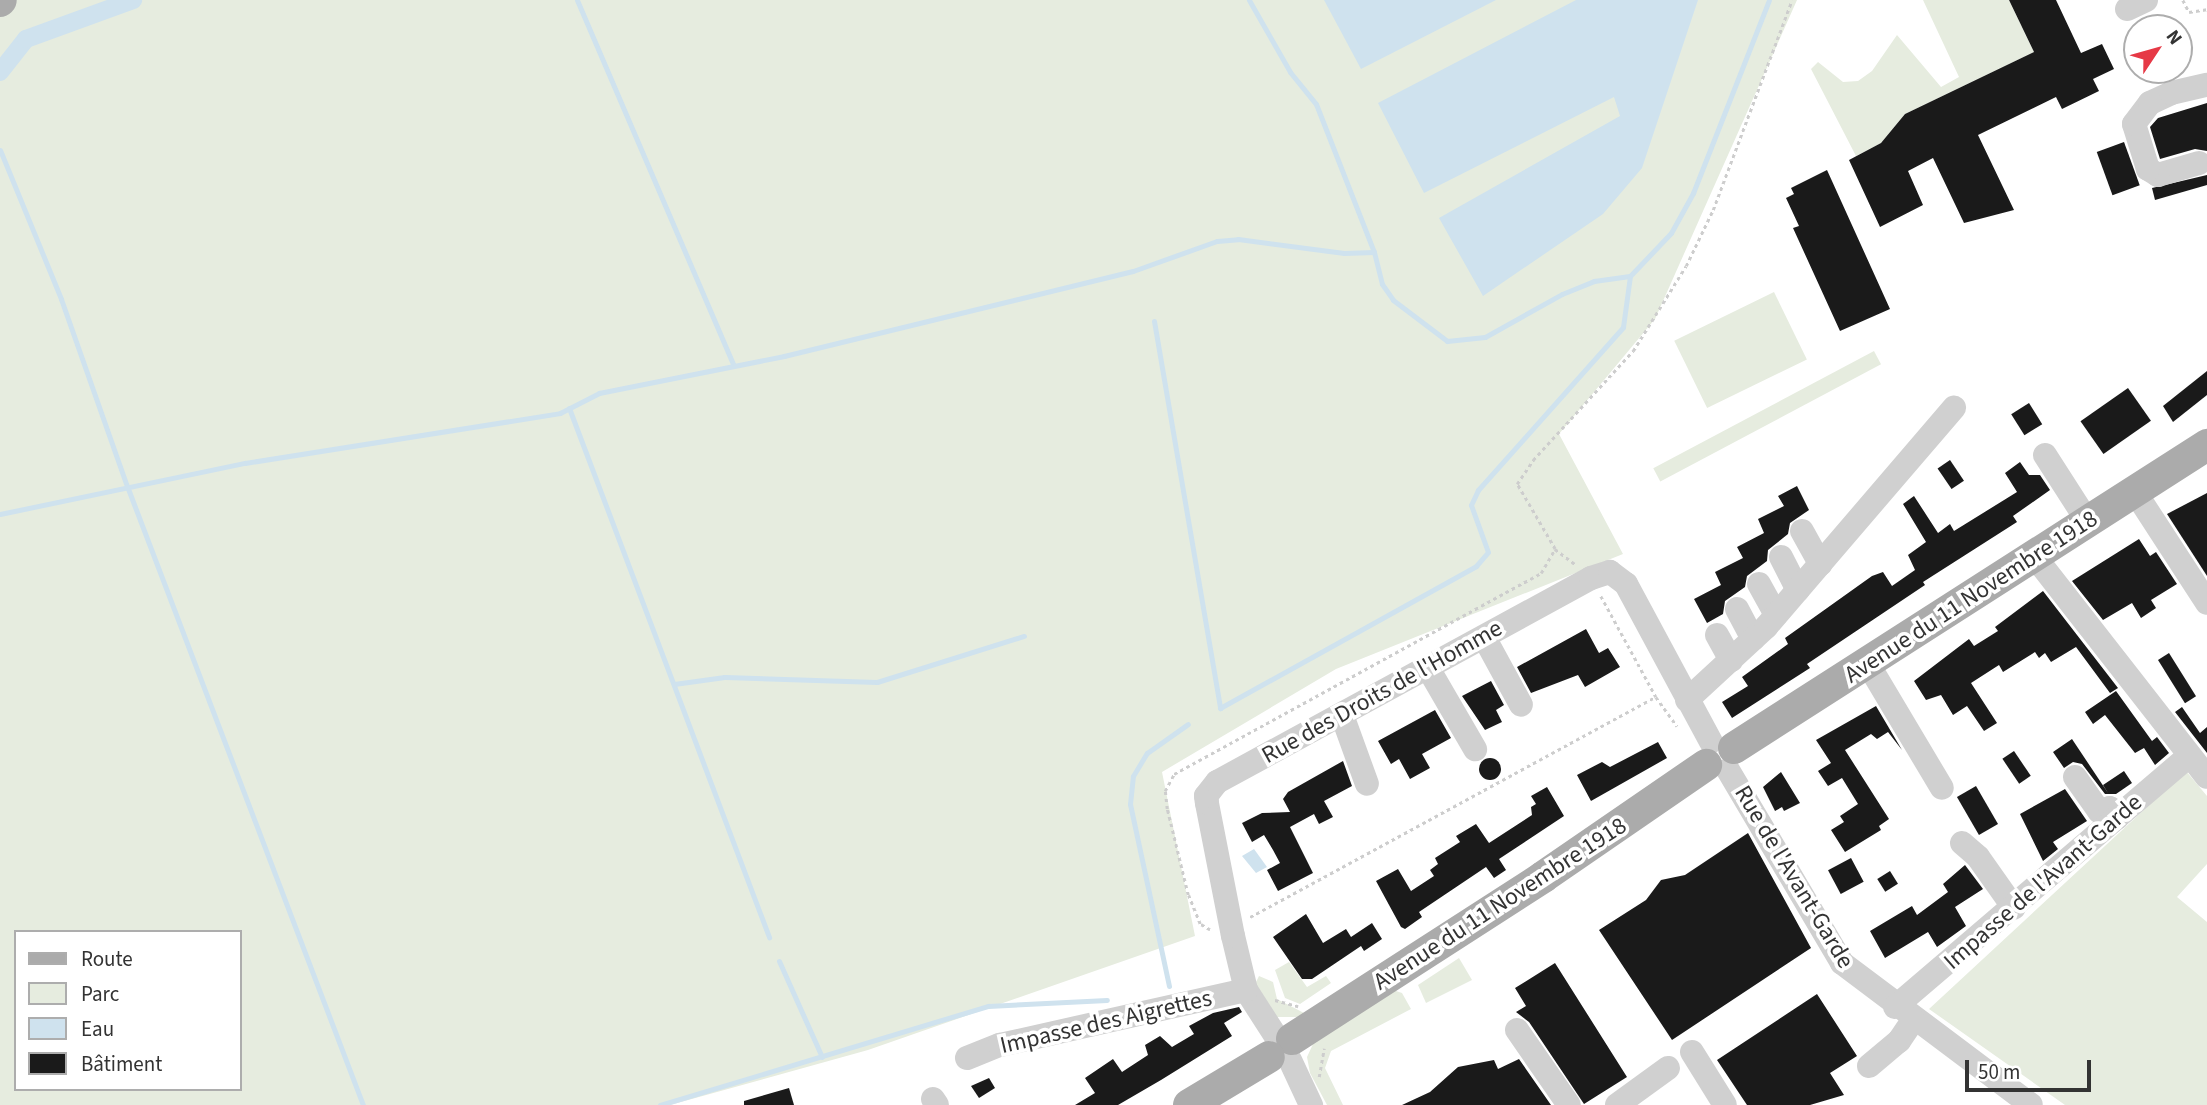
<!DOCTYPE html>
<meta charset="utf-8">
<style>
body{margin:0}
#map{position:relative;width:2207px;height:1105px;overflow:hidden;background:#fff;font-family:"Source Sans 3",sans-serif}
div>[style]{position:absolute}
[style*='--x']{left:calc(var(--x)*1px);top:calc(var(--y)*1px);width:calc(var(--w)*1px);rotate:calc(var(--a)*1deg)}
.green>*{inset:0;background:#e6ecdf;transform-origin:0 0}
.water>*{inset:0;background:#cfe2ee}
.stream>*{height:5px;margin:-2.5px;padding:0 2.5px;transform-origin:2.5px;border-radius:2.5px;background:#cfe2ee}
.canal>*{height:18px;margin:-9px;padding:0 9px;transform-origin:9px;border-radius:9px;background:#cfe2ee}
.building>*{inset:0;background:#1a1a1a;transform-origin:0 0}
.round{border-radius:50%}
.path>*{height:2.5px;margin-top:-1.25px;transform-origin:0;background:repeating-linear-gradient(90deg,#cdcdcd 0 3.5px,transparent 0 7px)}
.minor>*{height:24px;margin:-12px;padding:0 12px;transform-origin:12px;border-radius:12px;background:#d0d0d0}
.major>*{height:32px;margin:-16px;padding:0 16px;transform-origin:16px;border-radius:16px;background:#ababab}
span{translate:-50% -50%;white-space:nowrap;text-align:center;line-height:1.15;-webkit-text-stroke:7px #fff;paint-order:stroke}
.street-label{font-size:24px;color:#333}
.legend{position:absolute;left:14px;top:930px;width:228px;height:161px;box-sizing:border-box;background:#fff;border:2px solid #adadad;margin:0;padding:9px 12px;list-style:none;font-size:21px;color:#333}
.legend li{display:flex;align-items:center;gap:14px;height:35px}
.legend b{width:35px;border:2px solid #adadad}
.north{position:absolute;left:2123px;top:14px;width:70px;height:70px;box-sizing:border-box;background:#fff;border:2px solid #adadad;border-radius:50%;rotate:54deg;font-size:19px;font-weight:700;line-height:28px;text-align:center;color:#333}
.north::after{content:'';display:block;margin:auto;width:24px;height:32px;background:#e63946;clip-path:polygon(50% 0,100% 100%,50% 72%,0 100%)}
.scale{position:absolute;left:1965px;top:1060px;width:126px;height:32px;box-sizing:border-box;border:4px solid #333;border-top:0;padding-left:9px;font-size:21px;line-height:24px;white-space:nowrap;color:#333;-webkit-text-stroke:5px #fff;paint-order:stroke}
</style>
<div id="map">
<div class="green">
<i style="clip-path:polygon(evenodd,0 0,1797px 0,1655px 319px,1559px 434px,1623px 554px,1336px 669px,1162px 772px,1195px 936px,868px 1050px,670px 1105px,0 1105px,0 0,16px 932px,240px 932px,240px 1089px,16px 1089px,16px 932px)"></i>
<i style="clip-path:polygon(1923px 0,2009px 0,2034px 52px,1905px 114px,1881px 143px,1856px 156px,1811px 69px,1818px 62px,1843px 82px,1858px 81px,1872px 71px,1897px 35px,1941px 87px,1959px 77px)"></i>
<i style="left:1774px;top:292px;width:75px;height:111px;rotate:64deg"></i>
<i style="left:1874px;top:351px;width:15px;height:250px;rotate:62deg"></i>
<i style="clip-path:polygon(2186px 771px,2207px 796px,2207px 864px,2177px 897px,2207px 922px,2207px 1105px,2065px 1105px,1929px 1009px)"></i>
<i style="clip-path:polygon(1459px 958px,1472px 980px,1426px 1003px,1418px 985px)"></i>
<i style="clip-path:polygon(1289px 962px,1307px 987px,1326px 976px,1331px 983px,1300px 1004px,1285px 998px,1275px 970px)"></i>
<i style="clip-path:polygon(1259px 976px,1273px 982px,1277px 999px,1304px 1013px,1301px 1017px,1275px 1017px,1254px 986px)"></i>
<i style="clip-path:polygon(1390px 989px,1402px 993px,1411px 1009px,1331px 1051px,1325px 1068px,1343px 1105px,1327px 1105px,1310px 1073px,1307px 1057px,1313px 1044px)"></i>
</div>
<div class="water">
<i style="clip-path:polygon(1324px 0,1496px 0,1361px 69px)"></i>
<i style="clip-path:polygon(1576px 0,1698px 0,1642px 168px,1603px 214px,1483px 296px,1439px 218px,1620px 116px,1614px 97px,1424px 193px,1378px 103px)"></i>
<i style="clip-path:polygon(1254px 849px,1267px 867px,1256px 873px,1242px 856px)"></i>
</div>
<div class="stream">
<i style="--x:577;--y:0;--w:398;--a:66.8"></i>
<i style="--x:1249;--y:0;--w:83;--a:60.3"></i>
<i style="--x:1290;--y:72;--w:41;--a:50.9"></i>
<i style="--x:1316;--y:104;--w:159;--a:68.6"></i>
<i style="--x:1374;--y:252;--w:33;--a:76"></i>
<i style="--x:1382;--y:284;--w:19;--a:55"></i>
<i style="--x:1393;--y:300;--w:68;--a:37.2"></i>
<i style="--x:1447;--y:341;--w:38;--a:-6"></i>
<i style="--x:1485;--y:337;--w:88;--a:-29.2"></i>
<i style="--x:1562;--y:294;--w:35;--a:-22"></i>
<i style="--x:1594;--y:281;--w:36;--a:-8"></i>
<i style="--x:0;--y:150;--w:161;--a:67.7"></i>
<i style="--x:61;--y:299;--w:198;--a:70.6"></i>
<i style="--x:127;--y:486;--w:662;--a:69.13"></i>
<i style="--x:1154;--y:321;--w:393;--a:80.3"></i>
<i style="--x:1220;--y:708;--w:293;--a:-29"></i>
<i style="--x:1476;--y:566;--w:18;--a:-49"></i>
<i style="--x:1488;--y:552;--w:50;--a:-109.9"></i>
<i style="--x:1471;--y:505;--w:17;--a:-65"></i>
<i style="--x:1478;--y:490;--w:218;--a:-48.3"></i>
<i style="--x:1623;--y:327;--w:51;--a:-82.2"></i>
<i style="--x:1630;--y:276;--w:59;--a:-46.4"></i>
<i style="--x:1671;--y:233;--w:46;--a:-61.2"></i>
<i style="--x:1693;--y:193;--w:207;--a:-68.5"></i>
<i style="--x:569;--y:408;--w:566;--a:69.29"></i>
<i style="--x:0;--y:514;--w:250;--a:-11.8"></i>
<i style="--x:245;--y:463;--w:319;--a:-9"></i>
<i style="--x:560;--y:413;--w:44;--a:-27.1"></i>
<i style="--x:599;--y:393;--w:189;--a:-11.3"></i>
<i style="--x:784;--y:356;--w:359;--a:-13.7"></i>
<i style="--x:1133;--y:271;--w:89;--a:-19.7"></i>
<i style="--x:1217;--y:241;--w:21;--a:-5"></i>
<i style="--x:1238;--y:239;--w:107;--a:7.5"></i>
<i style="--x:1344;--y:253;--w:30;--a:-2"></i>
<i style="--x:674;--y:684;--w:51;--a:-7.8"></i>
<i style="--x:725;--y:677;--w:152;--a:1.9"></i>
<i style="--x:877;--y:682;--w:154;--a:-17.4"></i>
<i style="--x:779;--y:961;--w:105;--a:65.9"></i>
<i style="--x:1169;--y:986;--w:186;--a:-102.1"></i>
<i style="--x:1130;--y:804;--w:28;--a:-84"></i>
<i style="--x:1133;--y:776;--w:27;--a:-59"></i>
<i style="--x:1147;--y:753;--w:50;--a:-35.3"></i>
<i style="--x:660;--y:1105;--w:343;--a:-16.8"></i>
<i style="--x:988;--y:1006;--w:119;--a:-2.9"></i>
</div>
<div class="canal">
<i style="--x:0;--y:72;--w:42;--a:-51.8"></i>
<i style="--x:26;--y:39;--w:114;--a:-20"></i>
</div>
<div class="building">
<i style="clip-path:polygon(2009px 0,2056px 0,2081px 53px,2102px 44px,2114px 69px,2093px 79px,2099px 91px,2062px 109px,2056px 97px,1978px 135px,2014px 210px,1964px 223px,1933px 158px,1908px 171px,1923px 205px,1880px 227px,1849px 160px,1881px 143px,1905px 114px,2034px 52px)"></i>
<i style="clip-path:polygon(2207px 103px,2207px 151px,2195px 149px,2160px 159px,2150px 127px,2158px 118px)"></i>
<i style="left:2124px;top:142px;width:46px;height:29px;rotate:70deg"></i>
<i style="clip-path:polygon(1827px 170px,1890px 309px,1840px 331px,1793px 228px,1799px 226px,1786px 198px,1794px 194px,1791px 188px)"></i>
<i style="clip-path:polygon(2207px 175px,2207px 185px,2155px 200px,2152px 188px)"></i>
<i style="clip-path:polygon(2207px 371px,2207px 395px,2173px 422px,2163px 406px)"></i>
<i style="left:2128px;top:388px;width:40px;height:58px;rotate:55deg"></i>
<i style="left:2029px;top:403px;width:25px;height:21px;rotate:58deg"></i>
<i style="left:1950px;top:460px;width:25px;height:15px;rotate:56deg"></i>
<i style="clip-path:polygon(2020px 462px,2029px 475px,2040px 475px,2050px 490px,2013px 516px,2017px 522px,1923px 582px,1925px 585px,1807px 664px,1810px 668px,1732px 718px,1722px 702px,1748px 686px,1742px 677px,1788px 644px,1785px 638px,1872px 576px,1883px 572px,1892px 586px,1915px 570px,1908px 555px,1926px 542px,1903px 504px,1914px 496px,1938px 533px,1950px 524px,1954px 531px,2017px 492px,2005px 473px)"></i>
<i style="clip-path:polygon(1797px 486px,1809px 510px,1790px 523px,1788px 534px,1768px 550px,1767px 561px,1747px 576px,1745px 587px,1725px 601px,1723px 614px,1707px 623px,1694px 599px,1721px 585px,1715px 572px,1743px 558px,1737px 547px,1764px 533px,1758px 519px,1784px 506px,1778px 496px)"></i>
<i style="clip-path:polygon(2207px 493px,2207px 576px,2167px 514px)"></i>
<i style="clip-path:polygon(2139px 539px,2150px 556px,2156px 552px,2177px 584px,2151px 600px,2156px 608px,2141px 618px,2132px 603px,2103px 620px,2072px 581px)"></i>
<i style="clip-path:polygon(2043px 591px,2118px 688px,2110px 693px,2076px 647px,2051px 662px,2045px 653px,2039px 658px,2035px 652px,2003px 672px,1999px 665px,1971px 683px,1997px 723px,1984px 731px,1967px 706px,1953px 715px,1941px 695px,1926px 700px,1914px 681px,1969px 639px,1974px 646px,1998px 631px,1995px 627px)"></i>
<i style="clip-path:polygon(1586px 629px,1599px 653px,1608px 648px,1620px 667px,1585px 687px,1578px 675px,1531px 693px,1517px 667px)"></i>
<i style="left:2169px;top:653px;width:51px;height:13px;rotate:58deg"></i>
<i style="clip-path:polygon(1491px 681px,1504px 705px,1496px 710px,1502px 722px,1485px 730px,1462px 696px)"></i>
<i style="clip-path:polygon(2116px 691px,2152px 741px,2157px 737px,2169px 753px,2155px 765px,2144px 748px,2135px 753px,2105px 715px,2093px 724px,2085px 712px)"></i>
<i style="clip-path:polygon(1876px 706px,1902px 750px,1888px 732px,1877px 739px,1871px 734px,1845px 750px,1889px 819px,1879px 826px,1881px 830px,1845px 852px,1831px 830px,1844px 822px,1840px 816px,1858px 804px,1842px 778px,1828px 786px,1818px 771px,1831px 763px,1816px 740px)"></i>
<i style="clip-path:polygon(2182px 707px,2200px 733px,2207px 727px,2207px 753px,2175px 712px)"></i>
<i style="clip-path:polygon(1435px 710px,1451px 738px,1422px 754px,1430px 768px,1410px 779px,1399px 759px,1391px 764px,1378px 741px)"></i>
<i style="clip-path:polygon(2072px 739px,2108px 793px,2103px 785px,2124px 771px,2132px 783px,2116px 794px,2105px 794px,2082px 764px,2073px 762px,2064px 768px,2053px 752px)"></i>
<i style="clip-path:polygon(1658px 742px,1667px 758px,1591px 801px,1577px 775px,1602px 762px,1610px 767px)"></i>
<i style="left:2014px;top:751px;width:30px;height:14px;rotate:56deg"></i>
<i class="round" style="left:1479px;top:758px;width:22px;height:22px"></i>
<i style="clip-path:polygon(1343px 761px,1352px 786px,1324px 801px,1333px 817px,1319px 824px,1314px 814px,1290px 827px,1313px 873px,1278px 891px,1267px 870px,1280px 863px,1273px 850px,1264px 835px,1252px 842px,1242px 823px,1262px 813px,1290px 812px,1283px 799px,1288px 792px)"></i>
<i style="clip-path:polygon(1781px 772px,1800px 803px,1784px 811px,1782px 807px,1775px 811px,1763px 787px)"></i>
<i style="left:1976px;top:786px;width:44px;height:22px;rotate:60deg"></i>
<i style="clip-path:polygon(1547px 787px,1564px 816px,1499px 859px,1506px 870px,1494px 878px,1486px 867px,1419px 912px,1422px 917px,1405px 929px,1401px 927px,1376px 881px,1398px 869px,1411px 891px,1434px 876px,1430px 870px,1438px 864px,1435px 858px,1460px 842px,1456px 836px,1476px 824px,1489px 843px,1532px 815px,1531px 807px,1536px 804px,1531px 796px)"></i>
<i style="clip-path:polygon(2065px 789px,2087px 821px,2053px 842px,2058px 849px,2043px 861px,2020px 814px)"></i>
<i style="clip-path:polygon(1748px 833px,1811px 948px,1672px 1040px,1599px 930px,1646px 900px,1661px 880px,1685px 875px)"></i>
<i style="left:1851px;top:858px;width:27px;height:26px;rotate:62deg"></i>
<i style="clip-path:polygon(1965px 865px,1983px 889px,1955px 907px,1966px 926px,1937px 947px,1928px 932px,1885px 958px,1870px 931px,1912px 906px,1917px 915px,1948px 892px,1943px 884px)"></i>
<i style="left:1890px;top:871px;width:15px;height:15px;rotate:58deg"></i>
<i style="clip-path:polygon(1306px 914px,1323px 943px,1346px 929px,1351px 937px,1372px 923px,1382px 939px,1364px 951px,1361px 946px,1312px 979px,1302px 979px,1273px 937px)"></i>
<i style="clip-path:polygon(1555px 963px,1627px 1077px,1584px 1104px,1529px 1022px,1516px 1012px,1526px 1006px,1515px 988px)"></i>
<i style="clip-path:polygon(1817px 994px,1857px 1056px,1830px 1073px,1844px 1095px,1810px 1105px,1747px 1105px,1717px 1060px)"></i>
<i style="clip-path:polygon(1239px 1007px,1242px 1012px,1224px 1023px,1232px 1036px,1161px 1080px,1118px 1105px,1075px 1105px,1095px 1093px,1085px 1078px,1113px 1059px,1122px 1072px,1148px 1055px,1145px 1045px,1160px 1036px,1172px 1047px,1194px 1034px,1189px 1026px,1213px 1013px)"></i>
<i style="clip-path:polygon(1519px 1059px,1551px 1105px,1402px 1105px,1430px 1092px,1458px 1067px,1494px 1060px,1498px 1069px)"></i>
<i style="clip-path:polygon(989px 1078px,995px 1088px,979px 1098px,971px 1086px)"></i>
<i style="clip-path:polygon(789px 1088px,794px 1105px,744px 1105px,744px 1101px)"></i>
</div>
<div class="path">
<i style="--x:2183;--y:0;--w:13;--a:63"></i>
<i style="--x:2189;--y:12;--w:18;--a:-9"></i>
<i style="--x:1555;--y:549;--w:75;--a:-120.3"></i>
<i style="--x:1517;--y:484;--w:29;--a:-56"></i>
<i style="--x:1533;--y:460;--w:148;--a:-47.5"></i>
<i style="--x:1633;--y:351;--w:100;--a:-58.1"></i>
<i style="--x:1686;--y:266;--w:62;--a:-64.3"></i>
<i style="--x:1713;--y:210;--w:224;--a:-69.4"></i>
<i style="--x:1601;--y:596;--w:115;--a:61.4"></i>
<i style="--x:1656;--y:697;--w:36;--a:54"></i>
<i style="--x:1250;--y:917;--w:462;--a:-28.5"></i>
<i style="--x:1210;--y:930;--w:12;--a:-149"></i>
<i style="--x:1200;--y:924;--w:31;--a:-112"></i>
<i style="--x:1188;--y:895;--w:89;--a:-103.7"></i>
<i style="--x:1167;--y:809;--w:18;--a:-96"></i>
<i style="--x:1165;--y:791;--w:19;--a:-62"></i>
<i style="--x:1174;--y:774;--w:418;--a:-28.7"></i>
<i style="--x:1541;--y:573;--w:28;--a:-60"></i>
<i style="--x:1555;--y:549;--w:25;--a:37"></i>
<i style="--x:1275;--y:1000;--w:24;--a:15"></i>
<i style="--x:1319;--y:1077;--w:29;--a:-80"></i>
</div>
<div class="minor">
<i style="--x:2127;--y:9;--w:21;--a:-25"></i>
<i style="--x:2199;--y:163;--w:43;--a:163.7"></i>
<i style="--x:2158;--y:175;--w:12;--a:-149"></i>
<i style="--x:2148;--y:169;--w:47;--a:-107.3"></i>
<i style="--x:2134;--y:124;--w:26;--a:-53"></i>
<i style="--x:2150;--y:103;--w:23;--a:-25"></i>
<i style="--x:2171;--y:93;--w:37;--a:-13"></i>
<i style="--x:2045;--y:455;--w:80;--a:57.3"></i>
<i style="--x:2135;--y:492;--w:132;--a:57"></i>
<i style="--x:1802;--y:531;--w:38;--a:61"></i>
<i style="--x:1781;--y:557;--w:37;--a:63"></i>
<i style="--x:2035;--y:557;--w:279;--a:52"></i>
<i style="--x:1759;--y:584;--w:35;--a:61"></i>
<i style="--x:1737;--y:609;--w:34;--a:62"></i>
<i style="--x:1717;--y:635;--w:29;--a:61"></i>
<i style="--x:1484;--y:637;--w:77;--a:61.4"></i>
<i style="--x:1868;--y:664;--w:144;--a:59.2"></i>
<i style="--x:1428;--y:668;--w:94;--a:59.9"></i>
<i style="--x:1687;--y:700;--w:108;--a:-42.7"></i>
<i style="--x:1766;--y:627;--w:289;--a:-49.4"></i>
<i style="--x:1342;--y:715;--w:73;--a:70.1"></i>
<i style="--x:1728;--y:770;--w:224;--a:59.4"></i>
<i style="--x:1842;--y:963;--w:236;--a:36.9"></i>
<i style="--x:2075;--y:777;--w:42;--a:54.8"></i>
<i style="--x:2099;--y:811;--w:11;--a:-15"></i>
<i style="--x:2110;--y:808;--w:12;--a:55"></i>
<i style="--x:1962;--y:843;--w:21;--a:41"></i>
<i style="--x:1978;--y:857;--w:62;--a:54.8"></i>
<i style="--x:1895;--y:1007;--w:387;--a:-40.5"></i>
<i style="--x:1517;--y:1030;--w:91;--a:55.3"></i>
<i style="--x:1275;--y:1035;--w:54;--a:-122.8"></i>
<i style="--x:1246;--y:990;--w:56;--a:-103.5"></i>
<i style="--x:1233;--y:936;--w:136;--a:-101.1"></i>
<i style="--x:1207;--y:803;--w:7;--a:-98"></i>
<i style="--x:1206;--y:796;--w:18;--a:-52"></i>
<i style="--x:1217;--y:782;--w:426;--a:-28.6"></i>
<i style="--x:1591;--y:578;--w:20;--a:-18"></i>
<i style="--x:1610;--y:572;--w:20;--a:37"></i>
<i style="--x:1626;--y:584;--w:179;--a:61.7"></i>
<i style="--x:1692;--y:1052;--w:62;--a:58.1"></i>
<i style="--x:967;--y:1058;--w:35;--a:-22"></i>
<i style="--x:1000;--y:1045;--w:252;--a:-12.6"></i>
<i style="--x:1290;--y:1060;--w:50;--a:65"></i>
<i style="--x:1869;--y:1066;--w:39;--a:-40"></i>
<i style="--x:1899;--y:1041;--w:25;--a:-56"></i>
<i style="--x:933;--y:1099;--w:7;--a:56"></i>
<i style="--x:1617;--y:1105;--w:63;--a:-36"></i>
</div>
<div class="major">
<i style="--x:0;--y:1;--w:1;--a:-45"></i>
<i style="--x:1734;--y:748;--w:562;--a:-32.64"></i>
<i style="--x:1292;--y:1039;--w:299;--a:-32.8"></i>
<i style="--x:1543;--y:877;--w:198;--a:-34.5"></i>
<i style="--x:1189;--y:1105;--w:93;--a:-31"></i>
</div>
<div class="street-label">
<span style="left:1971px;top:597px;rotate:-33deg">Avenue du 11 Novembre 1918</span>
<span style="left:1382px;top:692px;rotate:-29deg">Rue des Droits de l'Homme</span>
<span style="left:1794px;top:877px;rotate:59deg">Rue de l'Avant-Garde</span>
<span style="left:2043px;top:882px;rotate:-41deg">Impasse de l'Avant-Garde</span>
<span style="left:1500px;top:904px;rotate:-33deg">Avenue du 11 Novembre 1918</span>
<span style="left:1106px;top:1022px;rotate:-13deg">Impasse des Aigrettes</span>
</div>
<ul class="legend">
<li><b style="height:9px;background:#ababab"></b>Route</li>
<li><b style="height:19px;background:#e6ecdf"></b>Parc</li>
<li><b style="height:19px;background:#cfe2ee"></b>Eau</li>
<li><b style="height:19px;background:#1a1a1a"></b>Bâtiment</li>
</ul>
<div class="north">N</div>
<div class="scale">50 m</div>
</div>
